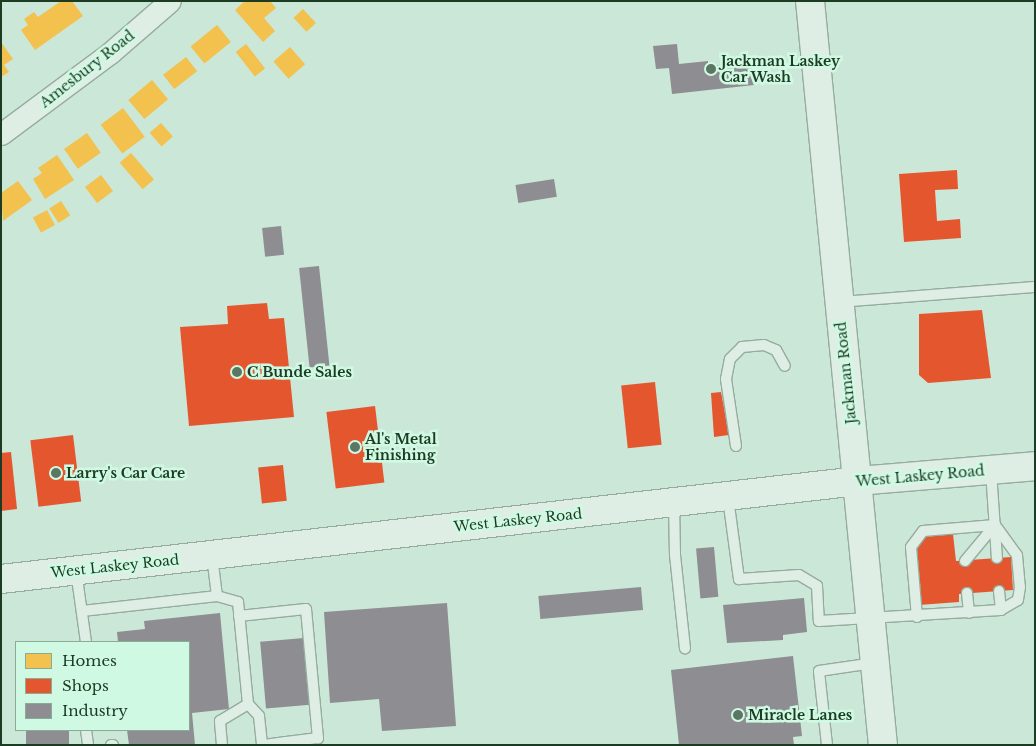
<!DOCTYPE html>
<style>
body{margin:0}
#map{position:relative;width:1036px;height:746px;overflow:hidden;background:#cbe7d7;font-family:"Libre Baskerville",serif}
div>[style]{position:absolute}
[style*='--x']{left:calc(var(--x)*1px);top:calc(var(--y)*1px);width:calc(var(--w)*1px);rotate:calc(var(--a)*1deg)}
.homes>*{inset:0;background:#f2c14e;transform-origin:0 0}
.shops>*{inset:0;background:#e4572e;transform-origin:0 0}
.industry>*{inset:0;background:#8d8d92;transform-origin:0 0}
.roads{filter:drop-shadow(1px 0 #95ac9d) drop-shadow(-1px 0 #95ac9d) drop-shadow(0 1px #95ac9d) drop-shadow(0 -1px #95ac9d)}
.service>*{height:10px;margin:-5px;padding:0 5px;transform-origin:5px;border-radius:5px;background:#deeee5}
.minor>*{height:21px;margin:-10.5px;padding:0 10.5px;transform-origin:10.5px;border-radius:10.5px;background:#deeee5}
.secondary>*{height:28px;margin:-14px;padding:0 14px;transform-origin:14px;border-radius:14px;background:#deeee5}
.dots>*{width:14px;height:14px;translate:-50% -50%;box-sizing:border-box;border:2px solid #d0f9e3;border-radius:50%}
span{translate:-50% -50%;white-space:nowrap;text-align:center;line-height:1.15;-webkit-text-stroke:5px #d0f9e3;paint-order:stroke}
.poi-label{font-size:14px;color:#1c3b23;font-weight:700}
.left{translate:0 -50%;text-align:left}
.street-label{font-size:14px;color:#1c3b23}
.frame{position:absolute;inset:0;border:2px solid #1c3b23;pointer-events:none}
.legend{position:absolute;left:15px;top:641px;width:175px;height:90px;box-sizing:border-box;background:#d0f9e3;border:1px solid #88ad96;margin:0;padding:6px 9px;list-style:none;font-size:15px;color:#1c3b23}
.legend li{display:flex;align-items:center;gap:10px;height:25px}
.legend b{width:25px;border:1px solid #88ad96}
</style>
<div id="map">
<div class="homes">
<i style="clip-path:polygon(61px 1px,72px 1px,83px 16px,35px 50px,21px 30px,28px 25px,24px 19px,34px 12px,38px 17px)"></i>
<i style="clip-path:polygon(245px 1px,270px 1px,276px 8px,264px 18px,275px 31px,263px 42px,235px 10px)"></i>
<i style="left:303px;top:9px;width:19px;height:13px;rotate:47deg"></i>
<i style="left:217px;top:25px;width:22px;height:34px;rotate:51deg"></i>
<i style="clip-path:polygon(1px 42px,13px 59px,4px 65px,9px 72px,1px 77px)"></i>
<i style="left:246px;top:44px;width:31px;height:13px;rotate:52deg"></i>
<i style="left:290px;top:47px;width:23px;height:22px;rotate:49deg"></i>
<i style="left:186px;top:57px;width:18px;height:29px;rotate:52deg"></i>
<i style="left:152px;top:80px;width:25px;height:31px;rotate:50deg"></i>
<i style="left:123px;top:108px;width:36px;height:28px;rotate:53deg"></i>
<i style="left:161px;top:123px;width:18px;height:15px;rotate:49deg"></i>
<i style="left:87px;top:133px;width:24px;height:28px;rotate:55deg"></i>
<i style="left:131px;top:153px;width:35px;height:15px;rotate:49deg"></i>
<i style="clip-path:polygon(57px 155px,74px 180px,45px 199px,33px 179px,42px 173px,38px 168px)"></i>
<i style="left:101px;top:175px;width:20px;height:20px;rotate:53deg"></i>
<i style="clip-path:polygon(18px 181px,32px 200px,3px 221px,1px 193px)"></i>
<i style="left:61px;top:201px;width:17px;height:14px;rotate:57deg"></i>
<i style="left:47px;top:210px;width:17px;height:16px;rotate:62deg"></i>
</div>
<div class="shops">
<i style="clip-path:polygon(957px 170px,958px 189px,935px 190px,937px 221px,960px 219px,961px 238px,904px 242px,899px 174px)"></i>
<i style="clip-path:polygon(267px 303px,269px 319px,284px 318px,294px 417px,189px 426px,180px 327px,228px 324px,227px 306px)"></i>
<i style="clip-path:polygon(982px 310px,991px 378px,928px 383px,919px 375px,919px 314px)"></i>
<i style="left:655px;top:382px;width:63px;height:34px;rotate:84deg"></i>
<i style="clip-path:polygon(721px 392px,729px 435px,714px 437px,711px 393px)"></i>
<i style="left:375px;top:406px;width:77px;height:49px;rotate:83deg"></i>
<i style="left:73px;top:435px;width:67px;height:43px;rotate:83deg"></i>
<i style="clip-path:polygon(11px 452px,17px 509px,1px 511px,1px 453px)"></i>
<i style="left:283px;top:465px;width:36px;height:25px;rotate:84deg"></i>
<i style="clip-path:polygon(953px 534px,956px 561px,1011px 557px,1013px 590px,959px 594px,959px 602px,919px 605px,914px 549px,924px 537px)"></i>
</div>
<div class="industry">
<i style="clip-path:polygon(677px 44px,679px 64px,708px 61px,708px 66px,751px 62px,754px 85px,672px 94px,669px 68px,656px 69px,653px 46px)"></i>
<i style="left:554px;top:179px;width:18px;height:39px;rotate:81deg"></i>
<i style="left:281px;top:226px;width:29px;height:19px;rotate:84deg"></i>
<i style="left:319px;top:266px;width:100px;height:20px;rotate:84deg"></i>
<i style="left:714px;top:547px;width:50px;height:18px;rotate:85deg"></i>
<i style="left:641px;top:587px;width:23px;height:103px;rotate:85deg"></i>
<i style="clip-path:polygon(804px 598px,807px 632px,783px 635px,783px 640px,727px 643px,723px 605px)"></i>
<i style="clip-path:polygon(447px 603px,456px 726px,382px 731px,379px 699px,330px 703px,324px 612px)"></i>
<i style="clip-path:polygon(220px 613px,229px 709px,192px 713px,195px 745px,129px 745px,127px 730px,189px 730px,189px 642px,118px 642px,117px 632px,145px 629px,144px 621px)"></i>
<i style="left:304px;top:638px;width:67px;height:44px;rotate:85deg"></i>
<i style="clip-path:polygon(793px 656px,802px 736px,793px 737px,794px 745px,679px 745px,671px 670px)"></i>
<i style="left:26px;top:730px;width:43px;height:15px"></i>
</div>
<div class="roads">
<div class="service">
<i style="--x:840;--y:302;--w:196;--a:-4.4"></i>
<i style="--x:736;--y:446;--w:68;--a:-98.5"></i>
<i style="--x:726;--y:379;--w:20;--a:-79"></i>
<i style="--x:730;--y:359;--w:17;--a:-45"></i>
<i style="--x:742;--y:347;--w:22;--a:-5"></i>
<i style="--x:764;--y:345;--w:13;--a:23"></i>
<i style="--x:776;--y:350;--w:18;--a:61"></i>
<i style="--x:991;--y:471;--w:87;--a:86.1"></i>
<i style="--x:728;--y:498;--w:82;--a:82.3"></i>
<i style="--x:739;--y:579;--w:60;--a:-3.8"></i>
<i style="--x:799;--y:575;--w:21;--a:31"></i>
<i style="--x:817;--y:586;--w:35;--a:87"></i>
<i style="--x:819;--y:621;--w:182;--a:-3.5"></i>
<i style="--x:1001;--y:610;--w:19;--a:-96"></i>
<i style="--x:674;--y:503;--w:52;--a:88.9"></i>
<i style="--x:675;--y:555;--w:94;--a:83.9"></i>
<i style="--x:995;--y:525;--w:37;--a:54"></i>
<i style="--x:1017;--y:555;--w:32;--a:85"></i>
<i style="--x:1020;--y:587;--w:13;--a:99"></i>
<i style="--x:1018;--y:600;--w:20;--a:150"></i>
<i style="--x:965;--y:561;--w:47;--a:-50.2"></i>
<i style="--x:76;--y:571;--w:72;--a:82"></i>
<i style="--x:967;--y:593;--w:20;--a:84"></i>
<i style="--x:217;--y:596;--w:22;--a:16"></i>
<i style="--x:238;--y:602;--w:102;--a:84.4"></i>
<i style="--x:248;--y:704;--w:16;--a:47"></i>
<i style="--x:259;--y:716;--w:29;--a:84"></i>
<i style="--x:82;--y:611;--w:136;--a:-6.3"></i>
<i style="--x:217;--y:596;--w:40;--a:-97.1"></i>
<i style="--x:239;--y:616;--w:67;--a:-6"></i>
<i style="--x:306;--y:609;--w:130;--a:84.7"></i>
<i style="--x:318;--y:738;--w:32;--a:173"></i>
<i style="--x:917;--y:617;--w:70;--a:-94.9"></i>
<i style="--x:911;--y:547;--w:20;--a:-53"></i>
<i style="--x:923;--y:531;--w:72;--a:-4.8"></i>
<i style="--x:86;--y:730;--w:15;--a:82"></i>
<i style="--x:111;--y:745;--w:2;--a:0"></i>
<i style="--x:222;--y:745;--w:24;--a:-95"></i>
<i style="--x:220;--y:721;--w:33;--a:-31"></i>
<i style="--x:264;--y:745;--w:22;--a:-8"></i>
<i style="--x:286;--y:742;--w:3;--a:72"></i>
<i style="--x:827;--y:745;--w:74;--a:-96.2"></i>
<i style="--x:819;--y:671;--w:56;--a:-8.3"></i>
</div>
<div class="minor">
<i style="--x:1;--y:134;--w:136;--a:-36.6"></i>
<i style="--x:110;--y:53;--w:79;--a:-40.9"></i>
</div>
<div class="secondary">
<i style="--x:810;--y:1;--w:748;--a:84.4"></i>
<i style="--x:1;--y:579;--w:863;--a:-6.52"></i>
<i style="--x:858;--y:481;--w:178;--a:-4.8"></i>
</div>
</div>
<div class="dots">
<i style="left:711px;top:69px;background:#597762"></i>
<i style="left:237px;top:372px;background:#597762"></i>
<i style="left:355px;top:447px;background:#597762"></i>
<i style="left:56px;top:473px;background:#597762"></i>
<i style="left:738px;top:715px;background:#597762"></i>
</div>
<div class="poi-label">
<span class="left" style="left:721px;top:69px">Jackman Laskey<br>Car Wash</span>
<span class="left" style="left:247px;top:372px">C Bunde Sales</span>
<span class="left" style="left:365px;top:447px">Al's Metal<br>Finishing</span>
<span class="left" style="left:66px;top:473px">Larry's Car Care</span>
<span class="left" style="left:748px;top:715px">Miracle Lanes</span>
</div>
<div class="street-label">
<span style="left:87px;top:69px;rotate:-38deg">Amesbury Road</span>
<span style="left:846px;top:373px;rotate:-96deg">Jackman Road</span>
<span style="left:920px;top:476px;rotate:-5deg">West Laskey Road</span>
<span style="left:518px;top:520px;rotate:-6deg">West Laskey Road</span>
<span style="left:115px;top:566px;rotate:-6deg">West Laskey Road</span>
</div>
<div class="frame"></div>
<ul class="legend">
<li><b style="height:14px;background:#f2c14e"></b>Homes</li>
<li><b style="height:14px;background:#e4572e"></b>Shops</li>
<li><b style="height:14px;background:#8d8d92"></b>Industry</li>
</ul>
</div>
